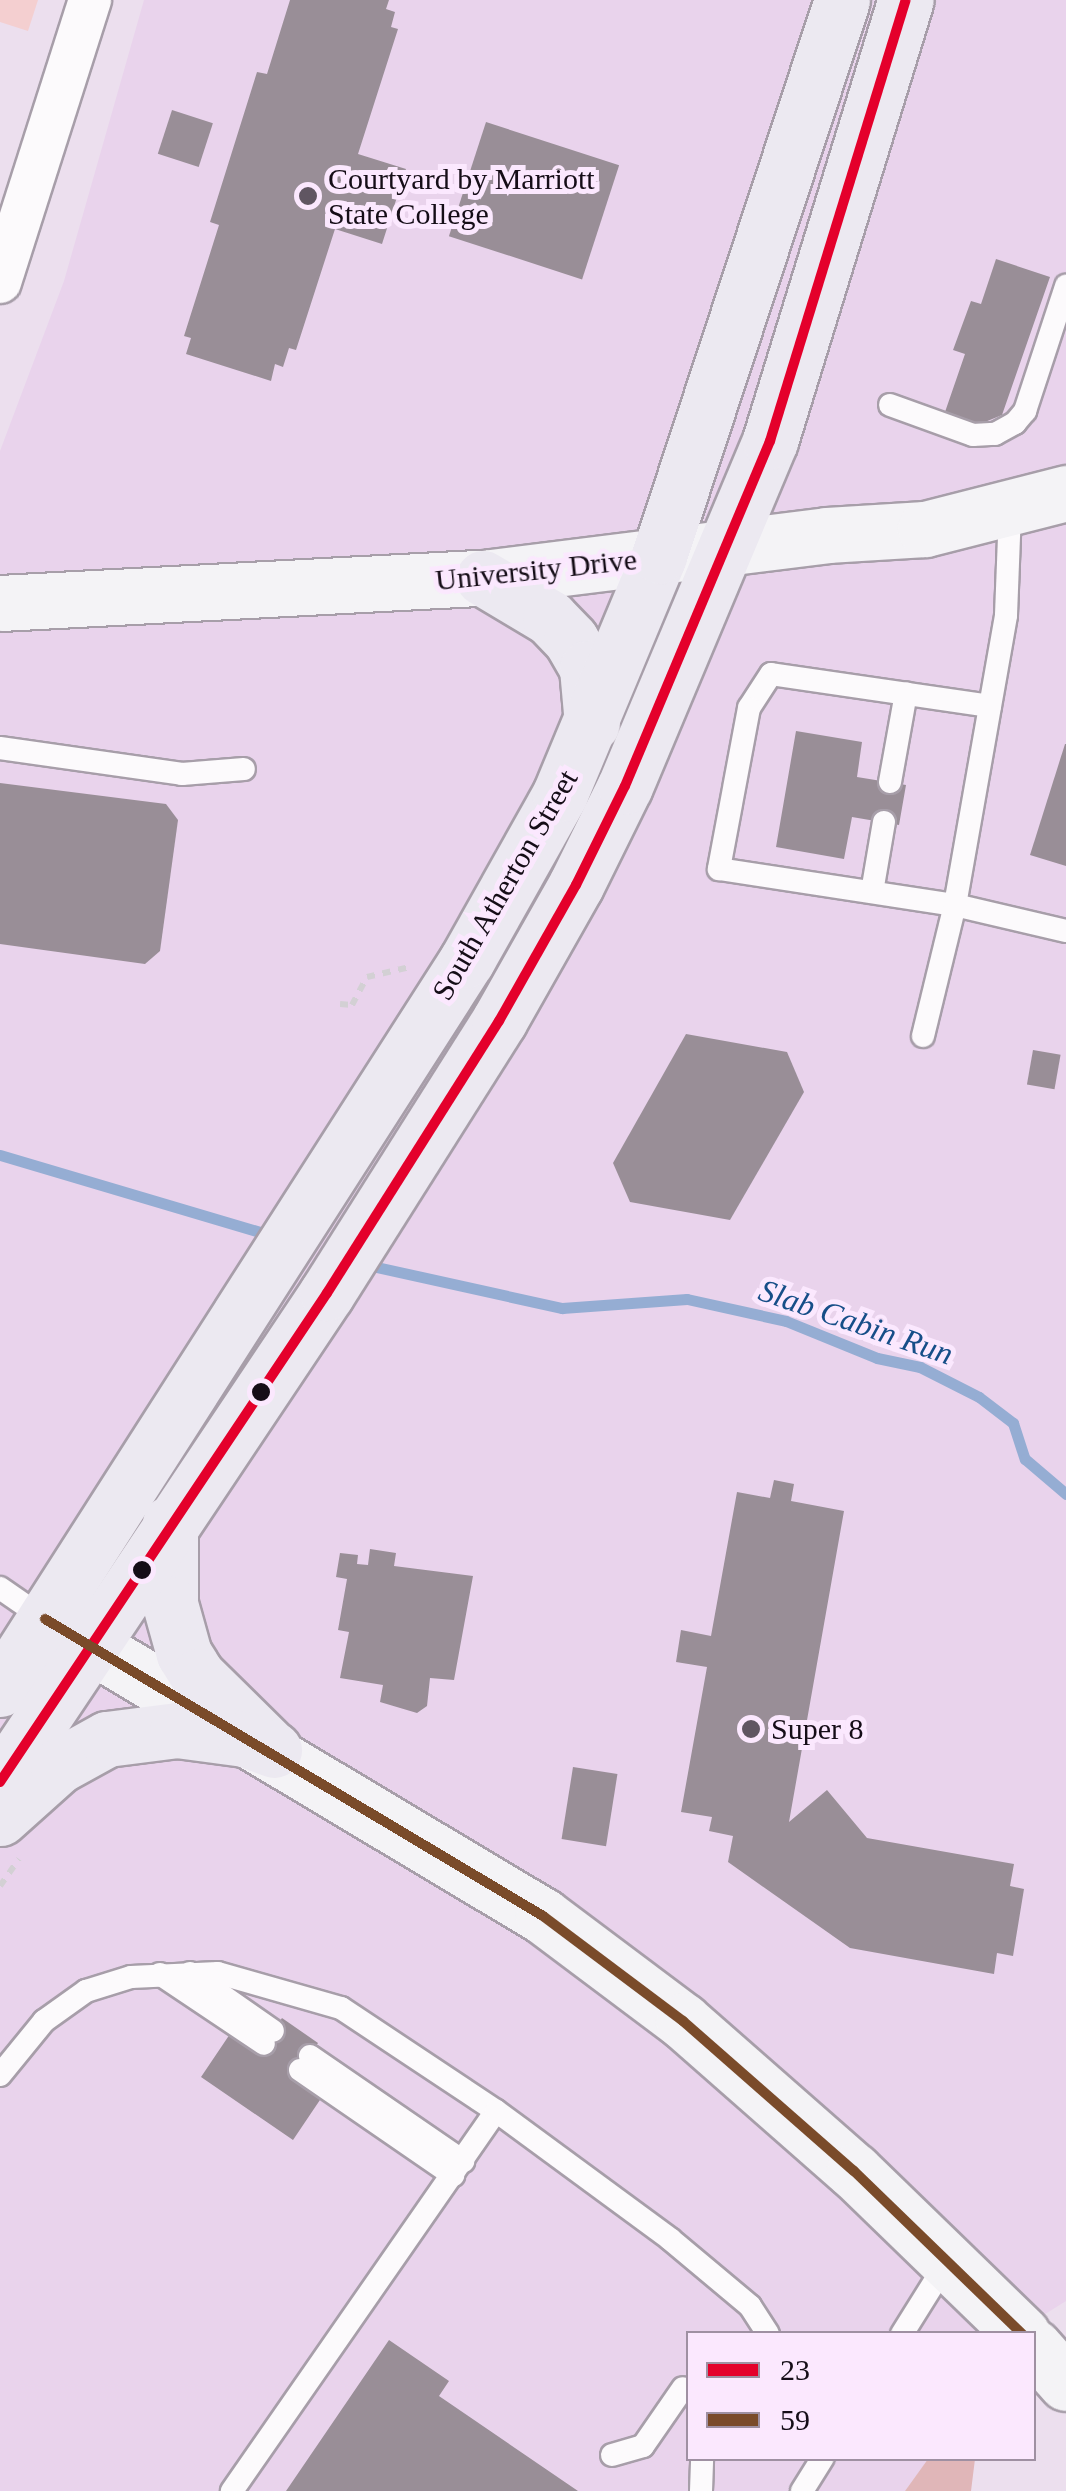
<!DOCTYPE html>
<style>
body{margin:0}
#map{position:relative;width:1066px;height:2491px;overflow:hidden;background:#ecdfee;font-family:Georgia,serif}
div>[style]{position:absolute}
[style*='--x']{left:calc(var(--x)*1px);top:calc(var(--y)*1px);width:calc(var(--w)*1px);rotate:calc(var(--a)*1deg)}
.built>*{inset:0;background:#e9d3ec}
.green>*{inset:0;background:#f4cfd0}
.forest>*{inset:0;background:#e0b6b8}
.stream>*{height:11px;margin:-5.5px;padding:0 5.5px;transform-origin:5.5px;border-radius:5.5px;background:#95add3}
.building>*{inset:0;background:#998e97;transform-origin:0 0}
.path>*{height:6px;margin-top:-3px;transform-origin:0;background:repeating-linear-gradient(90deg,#d3d0d4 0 8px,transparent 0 16px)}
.roads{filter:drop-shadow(2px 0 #a79ea9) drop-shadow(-2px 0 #a79ea9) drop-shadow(0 2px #a79ea9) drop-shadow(0 -2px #a79ea9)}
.service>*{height:22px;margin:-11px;padding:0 11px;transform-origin:11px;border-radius:11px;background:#fcfafc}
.minor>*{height:42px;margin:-21px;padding:0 21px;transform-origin:21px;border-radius:21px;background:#fcfafc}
.secondary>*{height:55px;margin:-27.5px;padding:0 27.5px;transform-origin:27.5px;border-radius:27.5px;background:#f4f3f6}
.primary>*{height:55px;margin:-27.5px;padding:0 27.5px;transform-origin:27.5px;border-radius:27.5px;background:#ece9f1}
.bus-1>*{height:10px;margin:-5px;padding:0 5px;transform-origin:5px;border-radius:5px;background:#e4002b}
.bus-2>*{height:10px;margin:-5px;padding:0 5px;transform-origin:5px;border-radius:5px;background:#7a4b2a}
.dots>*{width:28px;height:28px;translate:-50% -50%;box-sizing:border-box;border:5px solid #fbe8fe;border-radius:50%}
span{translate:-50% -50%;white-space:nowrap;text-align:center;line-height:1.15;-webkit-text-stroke:10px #fbe8fe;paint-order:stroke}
.poi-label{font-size:30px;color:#150d17}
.left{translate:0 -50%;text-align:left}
.street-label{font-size:30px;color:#150d17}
.water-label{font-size:32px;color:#164e88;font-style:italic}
.legend{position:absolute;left:686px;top:2331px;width:350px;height:130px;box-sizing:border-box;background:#fbe8fe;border:2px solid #9f90a2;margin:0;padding:12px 18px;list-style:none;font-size:30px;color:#150d17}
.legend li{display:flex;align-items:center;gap:20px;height:50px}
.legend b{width:50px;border:2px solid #9f90a2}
</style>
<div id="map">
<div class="built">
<i style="clip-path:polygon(144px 0,1066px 0,1066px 2301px,1015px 2333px,688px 2334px,688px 2458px,928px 2459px,905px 2491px,0 2491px,0 451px,64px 281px)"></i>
</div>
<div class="green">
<i style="clip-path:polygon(0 0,38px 0,28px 31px,0 22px)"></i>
</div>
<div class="forest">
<i style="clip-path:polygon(928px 2459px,975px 2459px,971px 2491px,905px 2491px)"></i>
</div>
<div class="stream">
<i style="--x:0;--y:1155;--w:286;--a:16.5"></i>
<i style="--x:363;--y:1264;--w:204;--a:12.5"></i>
<i style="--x:562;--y:1308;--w:125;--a:-4.1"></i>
<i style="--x:687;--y:1299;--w:101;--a:12.5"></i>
<i style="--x:786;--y:1321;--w:98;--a:22.1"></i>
<i style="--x:877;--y:1358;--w:44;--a:11.8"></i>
<i style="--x:920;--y:1367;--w:66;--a:27"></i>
<i style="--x:979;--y:1397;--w:43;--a:37.4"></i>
<i style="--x:1013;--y:1423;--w:38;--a:72"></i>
<i style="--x:1025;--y:1459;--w:54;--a:40.5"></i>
</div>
<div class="building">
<i style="clip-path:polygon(290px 0,389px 0,386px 9px,395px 12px,391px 27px,398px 29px,358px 154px,406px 169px,382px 244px,335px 229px,296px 350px,289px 348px,283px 367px,275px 364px,271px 381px,186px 354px,191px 338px,184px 336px,219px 225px,210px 222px,257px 72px,267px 74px)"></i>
<i style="left:172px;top:110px;width:43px;height:46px;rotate:18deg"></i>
<i style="left:486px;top:122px;width:140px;height:120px;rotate:18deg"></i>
<i style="clip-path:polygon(996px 259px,1050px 277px,1002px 415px,980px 424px,945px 412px,965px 354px,953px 350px,971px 301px,981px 304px)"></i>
<i style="clip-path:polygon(796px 731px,862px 742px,857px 777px,906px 785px,899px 825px,852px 817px,844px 859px,776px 847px)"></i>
<i style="clip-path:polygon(1065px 744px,1066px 744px,1066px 866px,1030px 855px)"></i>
<i style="clip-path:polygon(0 783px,166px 804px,178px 820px,160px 951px,145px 964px,0 944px)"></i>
<i style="clip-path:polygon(686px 1034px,787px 1052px,804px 1092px,730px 1220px,630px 1202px,613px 1163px)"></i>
<i style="left:1033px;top:1050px;width:28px;height:35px;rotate:10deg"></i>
<i style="clip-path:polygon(774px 1480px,794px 1484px,791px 1501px,844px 1511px,789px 1822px,827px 1790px,867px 1838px,1014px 1864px,1010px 1886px,1024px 1889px,1013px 1956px,997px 1953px,994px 1974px,850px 1948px,728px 1862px,733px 1836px,709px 1831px,712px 1817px,681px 1812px,707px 1667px,676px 1662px,681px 1630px,711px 1636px,737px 1492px,770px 1498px)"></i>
<i style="clip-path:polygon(370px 1549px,396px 1553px,394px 1566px,473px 1576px,454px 1680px,430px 1678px,427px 1706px,417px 1713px,380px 1702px,383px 1685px,340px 1678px,349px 1632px,338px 1630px,347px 1579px,336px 1577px,340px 1553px,358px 1555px,357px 1564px,368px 1565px)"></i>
<i style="left:573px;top:1767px;width:45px;height:73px;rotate:9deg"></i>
<i style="clip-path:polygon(282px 2018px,318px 2043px,297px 2076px,324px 2094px,293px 2140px,201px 2077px,232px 2031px,260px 2050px)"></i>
<i style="clip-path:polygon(389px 2340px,449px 2381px,439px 2396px,578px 2491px,286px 2491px)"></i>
</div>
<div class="path">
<i style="--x:340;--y:1004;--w:12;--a:5"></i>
<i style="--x:352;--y:1005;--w:32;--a:-62"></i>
<i style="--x:367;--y:977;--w:44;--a:-13.1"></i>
<i style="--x:0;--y:1886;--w:33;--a:-55"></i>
</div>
<div class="roads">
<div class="service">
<i style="--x:890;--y:405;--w:88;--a:19.9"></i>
<i style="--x:973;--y:435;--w:22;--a:-3"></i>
<i style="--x:995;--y:434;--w:23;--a:-29"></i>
<i style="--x:1015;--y:423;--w:16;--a:-50"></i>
<i style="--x:1025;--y:411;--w:132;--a:-71.8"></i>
<i style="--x:990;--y:706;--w:221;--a:-171.7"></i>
<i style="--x:771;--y:674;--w:40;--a:122.9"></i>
<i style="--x:749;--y:708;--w:164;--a:100.6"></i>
<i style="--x:719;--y:869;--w:239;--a:8.7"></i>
<i style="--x:955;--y:905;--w:114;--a:13.2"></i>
<i style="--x:0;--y:748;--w:184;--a:8.1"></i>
<i style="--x:182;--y:774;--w:62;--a:-4.6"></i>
<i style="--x:890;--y:782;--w:90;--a:-79.8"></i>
<i style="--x:872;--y:892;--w:71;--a:-80.3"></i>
<i style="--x:923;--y:1036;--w:135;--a:-76.3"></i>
<i style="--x:955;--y:905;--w:294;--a:-80"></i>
<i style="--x:1006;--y:615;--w:104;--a:-87.8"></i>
<i style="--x:0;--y:1588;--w:55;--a:34.6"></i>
<i style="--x:190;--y:1973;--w:101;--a:34.9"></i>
<i style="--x:160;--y:1974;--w:125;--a:33.9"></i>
<i style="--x:310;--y:2056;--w:186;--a:34.5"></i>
<i style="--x:300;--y:2070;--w:186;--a:34.5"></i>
<i style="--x:0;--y:2075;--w:70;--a:-50.8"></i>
<i style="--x:44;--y:2021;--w:52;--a:-35.5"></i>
<i style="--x:86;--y:1991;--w:47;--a:-17.3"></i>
<i style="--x:131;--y:1977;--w:87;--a:-2.6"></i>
<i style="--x:218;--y:1973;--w:128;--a:15.9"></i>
<i style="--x:341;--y:2008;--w:186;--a:33.6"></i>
<i style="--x:496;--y:2111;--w:463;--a:124.8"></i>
<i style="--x:496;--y:2111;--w:216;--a:36.3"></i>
<i style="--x:670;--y:2239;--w:104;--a:39.9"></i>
<i style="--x:750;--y:2306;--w:33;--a:57"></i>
<i style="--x:902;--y:2334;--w:85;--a:-58"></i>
<i style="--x:612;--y:2455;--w:32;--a:-16"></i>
<i style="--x:643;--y:2446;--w:70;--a:-55.4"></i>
<i style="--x:701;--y:2491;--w:33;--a:-88"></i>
<i style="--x:802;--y:2491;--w:39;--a:-58"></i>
</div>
<div class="minor">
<i style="--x:0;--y:282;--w:296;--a:-72.3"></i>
</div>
<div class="secondary">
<i style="--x:0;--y:603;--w:484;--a:-3"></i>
<i style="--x:483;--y:578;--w:347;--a:-7.1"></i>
<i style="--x:827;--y:535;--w:98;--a:-3.5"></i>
<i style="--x:925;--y:529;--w:146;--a:-14.3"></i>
<i style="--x:53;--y:1623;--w:571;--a:30.88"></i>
<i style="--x:543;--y:1916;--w:175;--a:36.9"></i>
<i style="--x:683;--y:2021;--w:227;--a:41.3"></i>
<i style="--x:854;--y:2171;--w:234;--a:44.1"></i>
<i style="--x:1034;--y:2347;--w:48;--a:48.4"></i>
</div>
<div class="primary">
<i style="--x:483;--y:578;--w:78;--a:30.8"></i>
<i style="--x:550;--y:618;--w:30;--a:46"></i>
<i style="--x:571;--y:640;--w:32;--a:60"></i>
<i style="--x:587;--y:668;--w:56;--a:84.9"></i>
<i style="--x:170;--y:1523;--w:81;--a:90"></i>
<i style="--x:170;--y:1604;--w:52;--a:74.4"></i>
<i style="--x:184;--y:1654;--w:26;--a:58"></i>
<i style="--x:198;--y:1676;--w:103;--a:44.6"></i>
<i style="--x:0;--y:1689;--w:866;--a:-57.36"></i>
<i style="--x:467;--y:960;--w:190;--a:-60.7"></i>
<i style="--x:560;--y:794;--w:258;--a:-67.4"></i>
<i style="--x:659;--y:556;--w:585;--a:-71.78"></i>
<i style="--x:0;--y:1782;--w:588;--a:-56.23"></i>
<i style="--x:327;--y:1293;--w:322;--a:-57.7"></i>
<i style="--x:499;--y:1021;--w:156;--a:-60.5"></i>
<i style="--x:576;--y:885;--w:110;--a:-63.7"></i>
<i style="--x:625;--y:786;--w:374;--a:-67.2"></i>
<i style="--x:770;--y:441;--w:461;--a:-72.9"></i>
<i style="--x:0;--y:1818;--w:78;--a:-41.9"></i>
<i style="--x:58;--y:1766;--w:56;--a:-28.9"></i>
<i style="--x:107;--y:1739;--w:71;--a:-7.3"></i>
<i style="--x:177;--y:1730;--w:68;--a:7.7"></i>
<i style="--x:244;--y:1739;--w:32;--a:20"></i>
</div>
</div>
<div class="bus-1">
<i style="--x:0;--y:1782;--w:588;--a:-56.23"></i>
<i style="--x:327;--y:1293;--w:322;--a:-57.7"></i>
<i style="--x:499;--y:1021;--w:156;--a:-60.5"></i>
<i style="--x:576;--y:885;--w:110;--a:-63.7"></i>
<i style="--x:625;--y:786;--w:374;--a:-67.2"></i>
<i style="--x:770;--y:441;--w:461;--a:-72.9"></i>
</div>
<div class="bus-2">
<i style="--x:45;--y:1619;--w:580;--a:30.81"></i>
<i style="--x:543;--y:1916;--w:175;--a:36.9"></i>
<i style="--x:683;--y:2021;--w:227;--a:41.3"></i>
<i style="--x:854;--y:2171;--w:234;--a:44.1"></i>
</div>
<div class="dots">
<i style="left:308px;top:196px;background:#605662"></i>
<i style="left:261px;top:1392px;background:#150d17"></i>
<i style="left:142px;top:1570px;background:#150d17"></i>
<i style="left:751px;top:1729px;background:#605662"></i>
</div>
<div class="poi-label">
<span class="left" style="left:328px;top:196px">Courtyard by Marriott<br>State College</span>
<span class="left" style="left:771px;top:1729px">Super 8</span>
</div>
<div class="street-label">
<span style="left:536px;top:570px;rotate:-6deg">University Drive</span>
<span style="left:505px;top:885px;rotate:-60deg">South Atherton Street</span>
</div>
<div class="water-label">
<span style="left:856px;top:1322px;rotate:19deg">Slab Cabin Run</span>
</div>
<ul class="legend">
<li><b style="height:12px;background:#e4002b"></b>23</li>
<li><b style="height:12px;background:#7a4b2a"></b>59</li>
</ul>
</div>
